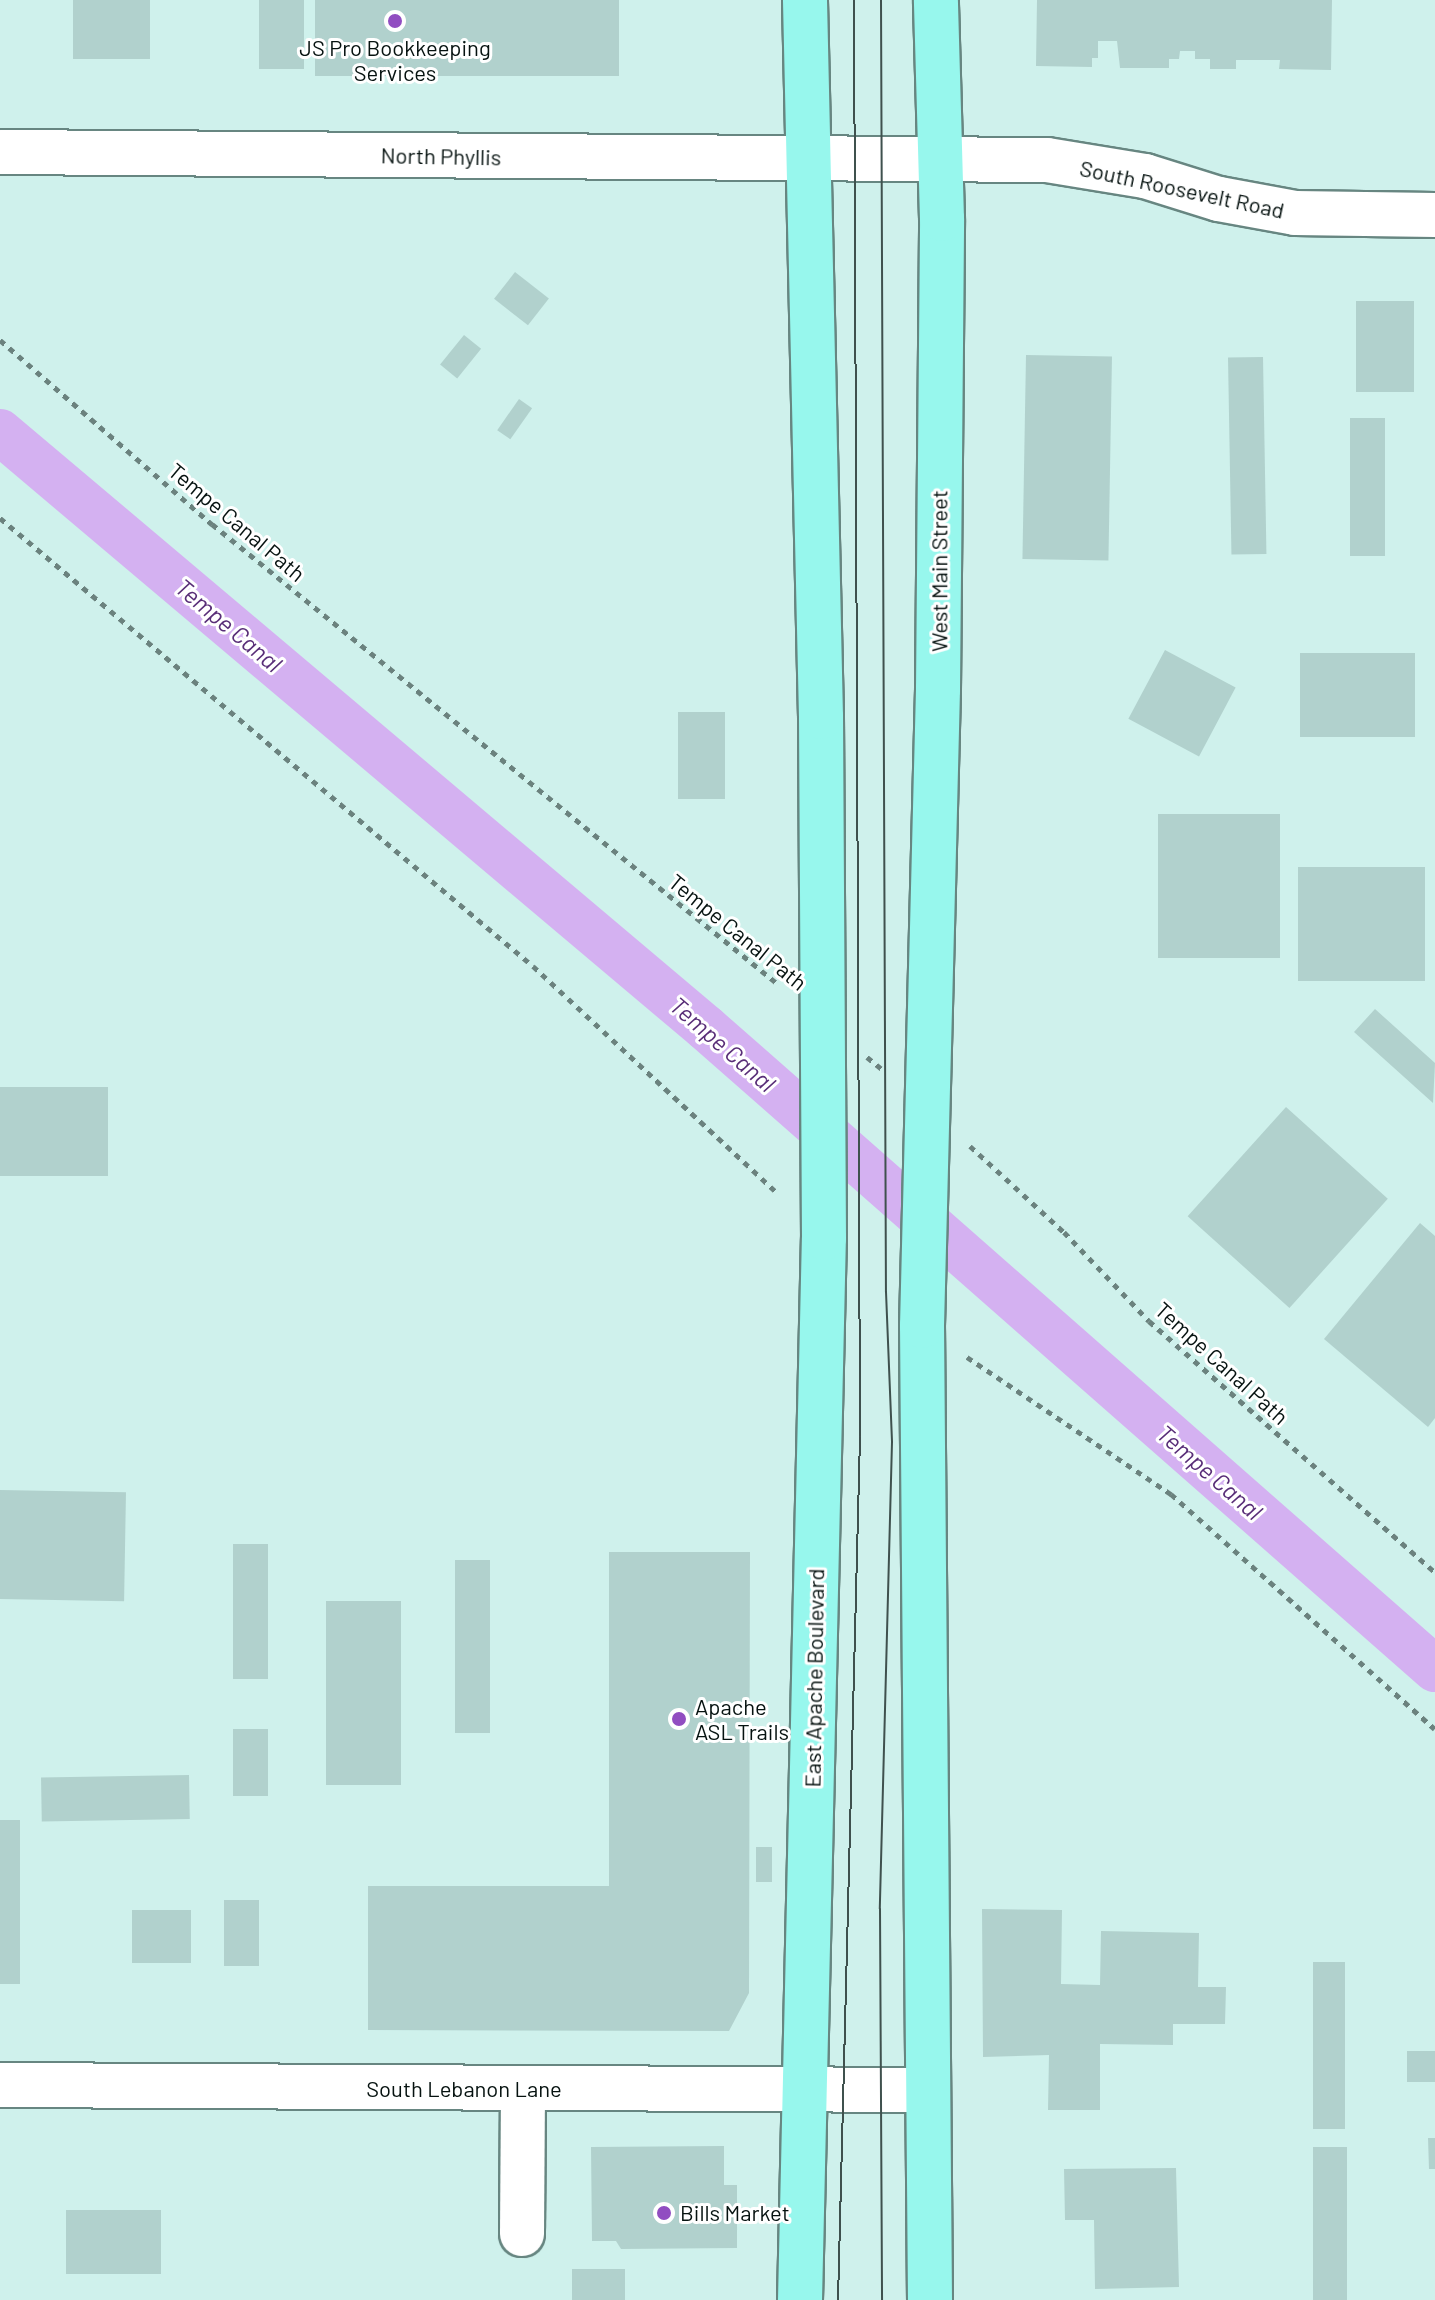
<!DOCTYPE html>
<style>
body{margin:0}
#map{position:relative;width:1435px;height:2300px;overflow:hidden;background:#cff1ec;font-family:Barlow,sans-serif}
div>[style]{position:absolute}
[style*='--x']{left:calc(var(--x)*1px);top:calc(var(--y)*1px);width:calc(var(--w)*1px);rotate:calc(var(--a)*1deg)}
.canal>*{height:46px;margin:-23px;padding:0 23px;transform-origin:23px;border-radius:23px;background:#d4b1f1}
.building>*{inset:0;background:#b1d1cd;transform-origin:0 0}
.path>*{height:5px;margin-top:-2.5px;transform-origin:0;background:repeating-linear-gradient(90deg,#6b827e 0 6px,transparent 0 12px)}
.roads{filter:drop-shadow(2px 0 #678681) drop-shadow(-2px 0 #678681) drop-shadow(0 2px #678681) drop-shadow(0 -2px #678681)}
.minor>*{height:44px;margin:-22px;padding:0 22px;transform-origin:22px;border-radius:22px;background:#fff}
.major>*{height:44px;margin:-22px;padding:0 22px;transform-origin:22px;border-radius:22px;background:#97f7ed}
.tram>*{height:2px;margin:-1px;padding:0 1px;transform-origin:1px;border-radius:1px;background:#3f514e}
.dots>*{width:22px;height:22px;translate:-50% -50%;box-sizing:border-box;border:4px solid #fff;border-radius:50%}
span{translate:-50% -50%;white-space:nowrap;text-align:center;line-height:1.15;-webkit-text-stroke:6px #fff;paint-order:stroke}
.poi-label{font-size:22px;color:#061210}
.left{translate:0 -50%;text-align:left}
.street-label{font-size:22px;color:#061210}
.water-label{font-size:24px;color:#592e78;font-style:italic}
</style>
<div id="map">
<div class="canal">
<i style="--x:0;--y:432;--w:924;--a:40.17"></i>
<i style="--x:706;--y:1028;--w:971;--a:41.32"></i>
</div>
<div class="building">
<i style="left:73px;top:0;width:77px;height:59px"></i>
<i style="left:259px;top:0;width:45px;height:69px"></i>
<i style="left:315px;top:0;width:304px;height:76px"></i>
<i style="clip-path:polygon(1037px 0,1332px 0,1331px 70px,1279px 69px,1280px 60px,1236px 60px,1236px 69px,1210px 69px,1210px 59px,1195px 59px,1195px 51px,1180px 51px,1179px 59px,1169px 59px,1169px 68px,1120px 68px,1117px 41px,1098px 41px,1098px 58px,1092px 58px,1092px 67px,1036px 66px)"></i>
<i style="left:515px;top:272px;width:43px;height:34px;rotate:38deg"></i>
<i style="left:1356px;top:301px;width:58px;height:91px"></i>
<i style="left:464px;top:335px;width:22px;height:38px;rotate:39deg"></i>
<i style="left:1026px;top:355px;width:86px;height:204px;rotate:1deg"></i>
<i style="left:1263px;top:357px;width:197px;height:35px;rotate:89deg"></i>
<i style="left:519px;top:399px;width:16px;height:38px;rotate:35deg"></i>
<i style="left:1350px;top:418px;width:35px;height:138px"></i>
<i style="left:1165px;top:650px;width:80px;height:78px;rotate:28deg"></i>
<i style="left:1300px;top:653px;width:115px;height:84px"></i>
<i style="left:678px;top:712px;width:47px;height:87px"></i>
<i style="left:1158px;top:814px;width:122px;height:144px"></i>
<i style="left:1298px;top:867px;width:127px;height:114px"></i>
<i style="clip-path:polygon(1375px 1009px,1435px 1063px,1433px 1103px,1354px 1032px)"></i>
<i style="left:0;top:1087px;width:108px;height:89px"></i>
<i style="left:1286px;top:1107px;width:137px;height:147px;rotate:42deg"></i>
<i style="clip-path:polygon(1420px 1223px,1435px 1236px,1435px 1418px,1428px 1427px,1324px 1339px)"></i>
<i style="left:0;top:1490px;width:126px;height:109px;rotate:1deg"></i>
<i style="left:268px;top:1544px;width:135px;height:35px;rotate:90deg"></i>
<i style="clip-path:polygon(609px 1552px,750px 1552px,749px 1993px,729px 2031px,368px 2030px,368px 1886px,609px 1886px)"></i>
<i style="left:455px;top:1560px;width:35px;height:173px"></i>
<i style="left:326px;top:1601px;width:75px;height:184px"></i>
<i style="left:233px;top:1729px;width:35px;height:67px"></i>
<i style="left:189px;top:1775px;width:44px;height:148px;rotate:89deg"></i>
<i style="left:0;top:1820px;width:20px;height:164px"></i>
<i style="left:756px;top:1847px;width:16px;height:35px"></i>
<i style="left:224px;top:1900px;width:35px;height:66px"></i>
<i style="clip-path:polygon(982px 1909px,1062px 1910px,1061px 1984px,1100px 1985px,1101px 1931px,1199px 1933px,1198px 1987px,1226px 1987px,1225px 2024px,1173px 2024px,1173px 2045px,1100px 2044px,1100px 2110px,1048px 2110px,1049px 2055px,983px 2057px)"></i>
<i style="left:132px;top:1910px;width:59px;height:53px"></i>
<i style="left:1313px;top:1962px;width:32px;height:167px"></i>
<i style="left:1407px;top:2051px;width:28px;height:31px"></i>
<i style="clip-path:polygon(1428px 2138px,1435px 2138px,1435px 2169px,1429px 2169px)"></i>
<i style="clip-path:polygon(724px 2146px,724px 2185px,737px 2185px,737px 2248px,621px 2249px,616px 2241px,592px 2241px,591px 2147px)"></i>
<i style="left:1313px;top:2147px;width:34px;height:153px"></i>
<i style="clip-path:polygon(1176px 2168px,1179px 2287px,1095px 2289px,1094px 2220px,1065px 2220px,1064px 2169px)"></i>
<i style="left:66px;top:2210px;width:95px;height:64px"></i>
<i style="left:572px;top:2269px;width:53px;height:31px"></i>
</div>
<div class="path">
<i style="--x:0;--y:340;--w:281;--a:41"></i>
<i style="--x:212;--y:524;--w:731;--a:39.11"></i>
<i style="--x:0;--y:518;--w:696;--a:40.05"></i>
<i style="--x:533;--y:966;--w:335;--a:42.9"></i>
<i style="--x:867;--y:1057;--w:22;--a:39"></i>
<i style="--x:970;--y:1146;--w:127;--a:42.5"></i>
<i style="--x:1064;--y:1232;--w:123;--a:46.3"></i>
<i style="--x:1149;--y:1321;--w:381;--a:41.3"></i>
<i style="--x:967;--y:1357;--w:246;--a:33.9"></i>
<i style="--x:1171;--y:1494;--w:353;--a:41.7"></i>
</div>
<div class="roads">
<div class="minor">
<i style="--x:0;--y:152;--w:1047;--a:0.44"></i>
<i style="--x:1047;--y:160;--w:99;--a:9.3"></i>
<i style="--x:1145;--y:176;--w:77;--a:17.3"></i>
<i style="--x:1219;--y:199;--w:77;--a:10.4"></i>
<i style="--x:1295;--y:213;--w:140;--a:0.8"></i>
<i style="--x:0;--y:2085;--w:927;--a:0.31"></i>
<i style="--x:522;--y:2234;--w:145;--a:-89.6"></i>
</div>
<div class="major">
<i style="--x:800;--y:2300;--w:1062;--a:-88.71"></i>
<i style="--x:824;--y:1238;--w:521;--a:-90.33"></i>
<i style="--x:821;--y:717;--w:717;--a:-91.28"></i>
<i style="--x:930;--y:2300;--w:974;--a:-90.47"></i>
<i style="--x:922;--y:1326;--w:637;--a:-88.56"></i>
<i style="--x:938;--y:689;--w:470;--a:-89.5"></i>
<i style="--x:942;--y:219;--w:219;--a:-91.6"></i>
</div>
</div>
<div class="tram">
<i style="--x:881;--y:0;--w:1292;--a:89.78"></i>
<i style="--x:886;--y:1292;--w:150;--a:87.7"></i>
<i style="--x:892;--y:1442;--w:467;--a:91.5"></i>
<i style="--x:880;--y:1909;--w:391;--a:89.7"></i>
<i style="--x:838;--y:2300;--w:864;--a:-88.54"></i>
<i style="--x:860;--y:1436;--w:1436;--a:-90.24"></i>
</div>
<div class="dots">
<i style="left:395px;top:21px;background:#914dc1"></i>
<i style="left:679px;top:1719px;background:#914dc1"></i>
<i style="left:664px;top:2213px;background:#914dc1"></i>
</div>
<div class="poi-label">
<span style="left:395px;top:60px">JS Pro Bookkeeping<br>Services</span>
<span class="left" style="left:695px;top:1719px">Apache<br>ASL Trails</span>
<span class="left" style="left:680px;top:2213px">Bills Market</span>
</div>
<div class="street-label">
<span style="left:441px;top:156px;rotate:1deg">North Phyllis</span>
<span style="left:1182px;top:189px;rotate:12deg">South Roosevelt Road</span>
<span style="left:237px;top:522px;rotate:40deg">Tempe Canal Path</span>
<span style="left:939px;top:571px;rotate:-90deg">West Main Street</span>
<span style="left:738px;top:932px;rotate:39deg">Tempe Canal Path</span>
<span style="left:1222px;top:1363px;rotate:42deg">Tempe Canal Path</span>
<span style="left:814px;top:1678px;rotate:-89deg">East Apache Boulevard</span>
<span style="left:464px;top:2089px">South Lebanon Lane</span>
</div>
<div class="water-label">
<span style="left:229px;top:625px;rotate:40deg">Tempe Canal</span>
<span style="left:723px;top:1044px;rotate:41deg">Tempe Canal</span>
<span style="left:1210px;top:1472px;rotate:41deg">Tempe Canal</span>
</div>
</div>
